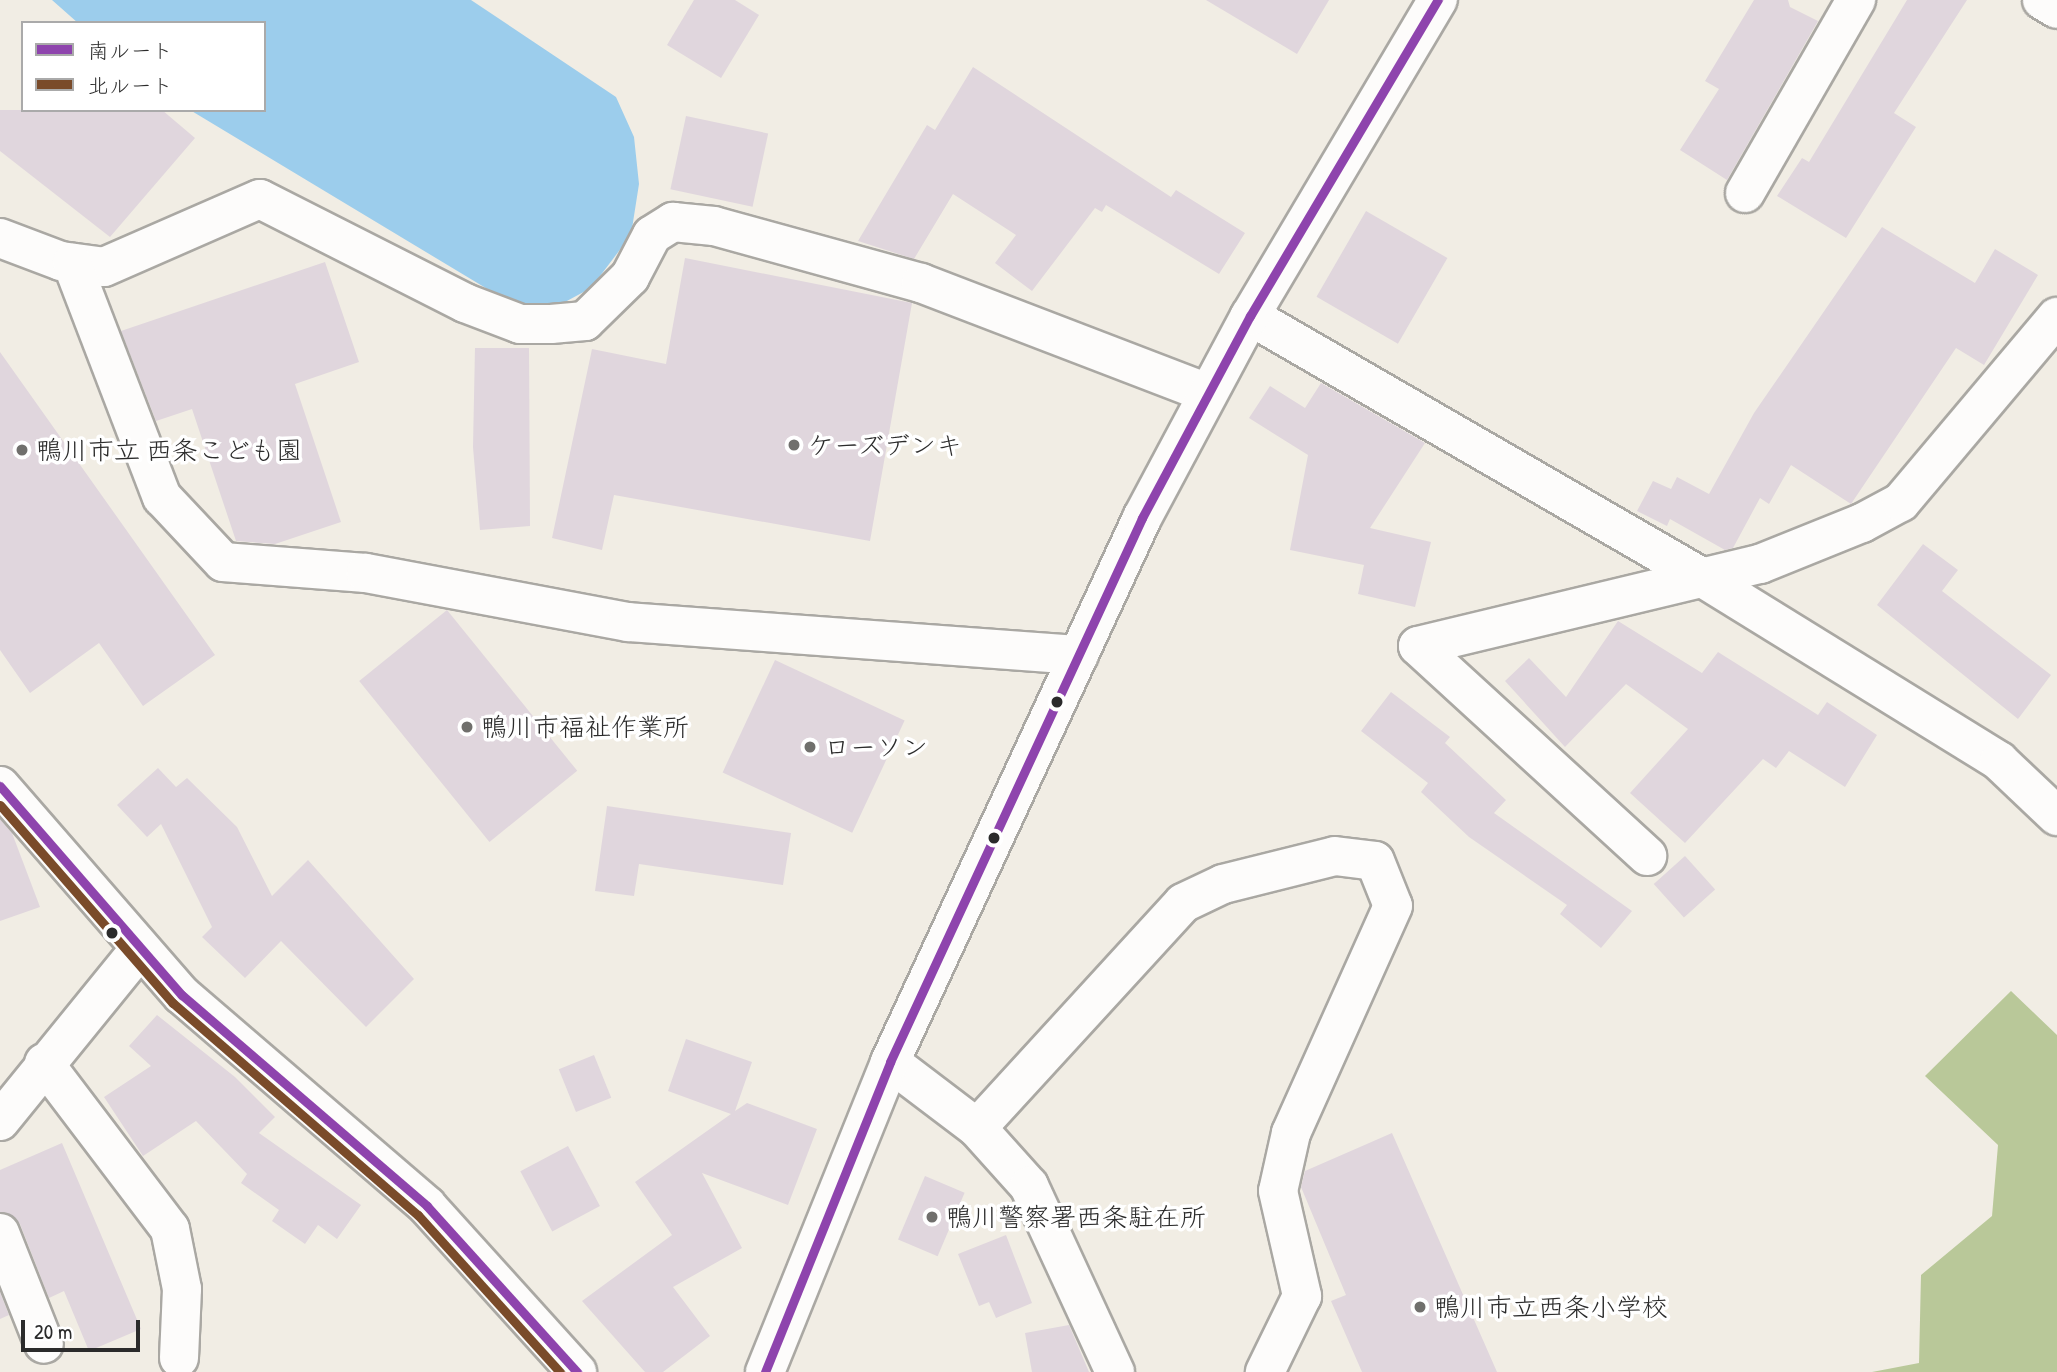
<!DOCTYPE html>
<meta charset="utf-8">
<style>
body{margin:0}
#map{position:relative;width:2057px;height:1372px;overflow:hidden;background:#f1ede4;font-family:"Patrick Hand","Klee One",sans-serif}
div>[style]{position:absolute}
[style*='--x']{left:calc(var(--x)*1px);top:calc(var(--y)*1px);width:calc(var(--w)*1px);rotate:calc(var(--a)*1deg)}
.forest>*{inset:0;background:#b9c899}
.water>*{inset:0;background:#9ccdec}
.building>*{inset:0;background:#e0d6dd;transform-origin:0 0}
.roads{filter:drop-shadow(2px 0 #aaa8a3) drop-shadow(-2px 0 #aaa8a3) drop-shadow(0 2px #aaa8a3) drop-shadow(0 -2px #aaa8a3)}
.minor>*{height:38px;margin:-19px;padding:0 19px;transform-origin:19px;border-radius:19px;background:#fdfcfb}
.major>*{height:38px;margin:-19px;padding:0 19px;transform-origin:19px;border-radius:19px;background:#fdfcfb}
.bus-1>*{height:9px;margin:-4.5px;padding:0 4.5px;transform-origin:4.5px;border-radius:4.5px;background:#8e44ad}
.bus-2>*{height:9px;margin:-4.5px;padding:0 4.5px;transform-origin:4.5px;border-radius:4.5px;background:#7a4b2a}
.dots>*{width:19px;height:19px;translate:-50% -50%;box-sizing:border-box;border:4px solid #fff;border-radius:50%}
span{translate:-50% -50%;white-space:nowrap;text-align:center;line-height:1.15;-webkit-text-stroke:7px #fff;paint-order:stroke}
.poi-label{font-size:26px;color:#2b2b2b}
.left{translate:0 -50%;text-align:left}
.legend{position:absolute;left:21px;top:21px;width:245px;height:91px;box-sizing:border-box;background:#fff;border:2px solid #aaa;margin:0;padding:9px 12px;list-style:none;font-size:21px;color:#2b2b2b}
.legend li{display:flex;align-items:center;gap:14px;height:35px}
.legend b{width:35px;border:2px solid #aaa}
.scale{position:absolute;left:21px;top:1320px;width:119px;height:32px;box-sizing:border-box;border:4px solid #2b2b2b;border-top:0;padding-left:9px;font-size:21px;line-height:24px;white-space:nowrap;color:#2b2b2b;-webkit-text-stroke:5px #fff;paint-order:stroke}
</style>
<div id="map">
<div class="forest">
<i style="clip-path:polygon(2011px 991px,2057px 1035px,2057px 1372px,1872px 1372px,1919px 1363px,1921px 1275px,1992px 1216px,1998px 1145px,1925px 1076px)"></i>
</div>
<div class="water">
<i style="clip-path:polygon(52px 0,471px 0,616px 97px,634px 137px,639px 184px,631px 235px,591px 288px,565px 302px,527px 306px,499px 296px,190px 110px,264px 110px,264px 23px,78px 23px)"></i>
</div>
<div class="building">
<i style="clip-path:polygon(694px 0,735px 0,759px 15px,721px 78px,667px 45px)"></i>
<i style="clip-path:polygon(1206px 0,1329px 0,1297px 54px)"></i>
<i style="clip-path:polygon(1754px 0,1788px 0,1790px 7px,1818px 21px,1727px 180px,1680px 150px,1719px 89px,1705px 81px)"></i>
<i style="clip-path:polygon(1907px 0,1967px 0,1894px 113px,1916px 127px,1846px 238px,1777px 196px,1802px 158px,1809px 162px)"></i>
<i style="clip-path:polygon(973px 67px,1171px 197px,1176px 190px,1245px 233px,1219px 274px,1106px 205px,1102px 212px,1095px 208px,1032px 291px,995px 263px,1016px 235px,953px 194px,914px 259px,858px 241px,927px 125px,935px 130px)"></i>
<i style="clip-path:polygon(0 110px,162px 110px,195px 138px,110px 237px,0 151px)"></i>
<i style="left:686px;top:116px;width:84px;height:75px;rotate:12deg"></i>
<i style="left:1366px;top:211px;width:94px;height:99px;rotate:30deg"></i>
<i style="clip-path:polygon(1882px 227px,1975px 283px,1995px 249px,2038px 275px,1984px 365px,1956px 348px,1851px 504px,1791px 465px,1769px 504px,1760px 498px,1733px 548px,1725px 550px,1670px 519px,1667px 526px,1637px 511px,1653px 481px,1671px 489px,1677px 477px,1709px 494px,1754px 413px)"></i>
<i style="clip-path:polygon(685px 258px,912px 303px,870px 541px,614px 495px,602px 550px,552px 538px,592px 349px,666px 364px)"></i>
<i style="clip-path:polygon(325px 262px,359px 362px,295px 384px,341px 522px,275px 544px,236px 541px,192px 409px,156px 421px,121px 331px)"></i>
<i style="clip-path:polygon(475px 348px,529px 348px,530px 526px,480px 530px,473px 447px)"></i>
<i style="clip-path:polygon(0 352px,215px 655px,143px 706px,99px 643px,30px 693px,0 650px)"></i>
<i style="clip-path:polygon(1321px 383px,1425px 443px,1370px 528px,1431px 542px,1415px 607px,1358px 594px,1364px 565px,1290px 550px,1308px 455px,1249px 418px,1270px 386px,1305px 408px)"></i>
<i style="clip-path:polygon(1923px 544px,1958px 570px,1942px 591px,2051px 675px,2018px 719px,1877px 605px)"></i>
<i style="left:447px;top:610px;width:207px;height:113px;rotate:51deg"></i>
<i style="clip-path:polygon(1618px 621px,1702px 673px,1718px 652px,1818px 715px,1827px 702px,1877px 735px,1845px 787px,1789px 751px,1776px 768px,1763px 759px,1685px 843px,1630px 793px,1688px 729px,1626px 684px,1565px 747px,1505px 681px,1529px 658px,1566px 697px)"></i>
<i style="left:775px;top:660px;width:143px;height:124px;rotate:25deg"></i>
<i style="clip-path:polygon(1391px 692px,1450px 737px,1445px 743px,1506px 800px,1494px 813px,1632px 911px,1601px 948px,1560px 914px,1567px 905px,1469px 837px,1421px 792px,1428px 783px,1361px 731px)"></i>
<i style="clip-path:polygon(158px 768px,176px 787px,187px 778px,237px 827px,272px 896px,308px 860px,414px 979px,366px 1027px,281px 941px,245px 978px,202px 937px,212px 927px,161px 824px,147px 837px,117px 805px)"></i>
<i style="clip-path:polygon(607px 806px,791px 833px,783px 885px,639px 864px,634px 896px,595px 891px)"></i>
<i style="clip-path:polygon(0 819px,12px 833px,40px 907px,0 921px)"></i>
<i style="left:1685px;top:856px;width:45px;height:42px;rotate:48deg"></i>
<i style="clip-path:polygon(157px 1015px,235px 1077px,275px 1117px,259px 1133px,361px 1205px,337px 1239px,318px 1225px,305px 1244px,272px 1221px,279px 1210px,241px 1183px,247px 1174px,196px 1121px,143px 1156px,104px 1097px,151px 1066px,129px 1046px)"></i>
<i style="clip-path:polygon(686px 1039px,752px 1062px,735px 1111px,747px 1103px,817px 1129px,788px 1205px,702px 1173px,742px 1248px,673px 1287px,710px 1336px,663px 1372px,645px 1372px,582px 1301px,672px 1235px,635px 1182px,731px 1114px,668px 1091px)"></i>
<i style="left:594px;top:1055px;width:46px;height:38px;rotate:68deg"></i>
<i style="clip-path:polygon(1392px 1133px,1497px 1372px,1362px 1372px,1331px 1301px,1346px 1295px,1301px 1187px,1305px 1171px)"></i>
<i style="clip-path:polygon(62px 1143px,141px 1329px,89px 1351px,64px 1291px,49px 1298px,20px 1224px,0 1212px,0 1170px)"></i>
<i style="left:568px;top:1146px;width:68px;height:54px;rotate:62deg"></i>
<i style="left:925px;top:1176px;width:43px;height:69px;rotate:23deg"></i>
<i style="clip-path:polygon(1006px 1235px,1032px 1303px,996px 1318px,989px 1302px,979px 1306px,958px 1254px)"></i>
<i style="clip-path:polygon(0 1292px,9px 1315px,0 1319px)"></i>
<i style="clip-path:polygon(1069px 1325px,1089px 1372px,1032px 1372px,1025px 1333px)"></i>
</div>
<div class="roads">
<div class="minor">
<i style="--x:2042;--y:0;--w:17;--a:31"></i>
<i style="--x:1745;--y:193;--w:223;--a:-60.1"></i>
<i style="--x:0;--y:238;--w:65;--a:20.7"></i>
<i style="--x:61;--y:261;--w:43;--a:7.9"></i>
<i style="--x:104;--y:267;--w:170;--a:-23.6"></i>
<i style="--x:260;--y:199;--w:230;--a:26.9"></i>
<i style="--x:465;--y:303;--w:59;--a:20.9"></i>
<i style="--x:520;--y:324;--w:31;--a:0"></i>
<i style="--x:551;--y:324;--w:34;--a:-5"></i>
<i style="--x:585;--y:321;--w:63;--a:-44.4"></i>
<i style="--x:630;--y:277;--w:47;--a:-62.4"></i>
<i style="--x:652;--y:235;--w:25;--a:-32"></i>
<i style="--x:673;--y:222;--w:41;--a:5.6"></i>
<i style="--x:714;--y:226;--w:215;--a:15.4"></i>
<i style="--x:921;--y:283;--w:306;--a:21"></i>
<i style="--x:72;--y:263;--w:251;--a:69"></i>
<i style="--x:162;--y:497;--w:89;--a:46.8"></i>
<i style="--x:223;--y:562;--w:143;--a:4.4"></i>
<i style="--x:366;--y:573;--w:267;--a:10.6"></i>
<i style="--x:628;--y:622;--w:452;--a:4.2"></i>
<i style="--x:1250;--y:316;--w:523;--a:30.04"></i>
<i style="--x:1703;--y:578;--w:348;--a:31.7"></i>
<i style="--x:1999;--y:761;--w:80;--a:43.5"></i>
<i style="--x:1418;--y:646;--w:352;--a:-13.5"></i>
<i style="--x:1760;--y:564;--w:110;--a:-21.9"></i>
<i style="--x:1862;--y:523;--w:44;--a:-28.3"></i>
<i style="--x:1901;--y:502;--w:242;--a:-49.9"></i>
<i style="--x:1418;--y:646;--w:311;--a:42.5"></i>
<i style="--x:890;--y:1062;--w:109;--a:37.2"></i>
<i style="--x:977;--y:1128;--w:78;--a:48.1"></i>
<i style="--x:1029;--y:1186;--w:205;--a:65.2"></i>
<i style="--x:44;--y:1063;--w:208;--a:52.8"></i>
<i style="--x:170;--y:1229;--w:61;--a:78.7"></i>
<i style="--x:182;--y:1289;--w:69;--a:92.5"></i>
<i style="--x:0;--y:1121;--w:219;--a:-50.9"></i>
<i style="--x:977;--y:1128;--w:305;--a:-47.5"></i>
<i style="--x:1183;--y:903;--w:44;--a:-25.4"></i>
<i style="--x:1223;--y:884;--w:115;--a:-14"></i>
<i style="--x:1335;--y:856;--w:40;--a:7.1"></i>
<i style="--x:1375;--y:861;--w:48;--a:68.2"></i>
<i style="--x:1393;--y:906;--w:249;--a:114.2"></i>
<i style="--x:1291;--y:1133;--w:59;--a:102.6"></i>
<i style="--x:1278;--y:1191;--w:108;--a:77.1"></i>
<i style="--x:1302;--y:1296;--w:85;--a:116"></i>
<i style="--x:0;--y:1233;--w:119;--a:68.4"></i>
</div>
<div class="major">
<i style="--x:0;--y:786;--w:277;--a:49"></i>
<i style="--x:182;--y:995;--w:323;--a:40.7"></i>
<i style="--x:427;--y:1206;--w:224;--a:47.9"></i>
<i style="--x:765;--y:1372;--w:334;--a:-68"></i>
<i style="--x:890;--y:1062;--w:600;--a:-65.14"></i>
<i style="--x:1142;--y:518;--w:229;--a:-61.9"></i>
<i style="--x:1250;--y:316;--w:368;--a:-59.3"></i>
</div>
</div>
<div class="bus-1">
<i style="--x:0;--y:786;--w:277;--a:49"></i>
<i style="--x:182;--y:995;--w:323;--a:40.7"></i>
<i style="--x:427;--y:1206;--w:224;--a:47.9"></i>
<i style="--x:765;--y:1372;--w:334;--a:-68"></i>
<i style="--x:890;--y:1062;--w:600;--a:-65.14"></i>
<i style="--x:1142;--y:518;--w:229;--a:-61.9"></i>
<i style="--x:1250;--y:316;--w:368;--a:-59.3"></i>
</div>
<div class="bus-2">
<i style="--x:0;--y:805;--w:263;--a:48.9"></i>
<i style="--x:173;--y:1003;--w:324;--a:40.9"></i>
<i style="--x:418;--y:1215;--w:212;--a:47.9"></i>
</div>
<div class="dots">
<i style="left:794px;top:445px;background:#706f6c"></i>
<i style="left:22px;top:450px;background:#706f6c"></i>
<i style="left:1057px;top:702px;background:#2b2b2b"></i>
<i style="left:467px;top:727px;background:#706f6c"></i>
<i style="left:810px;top:747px;background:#706f6c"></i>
<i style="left:994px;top:838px;background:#2b2b2b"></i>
<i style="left:112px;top:933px;background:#2b2b2b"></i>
<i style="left:932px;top:1217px;background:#706f6c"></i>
<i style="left:1420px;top:1307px;background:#706f6c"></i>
</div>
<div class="poi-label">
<span class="left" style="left:808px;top:445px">ケーズデンキ</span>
<span class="left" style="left:36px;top:450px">鴨川市立 西条こども園</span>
<span class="left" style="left:481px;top:727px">鴨川市福祉作業所</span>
<span class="left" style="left:824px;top:747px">ローソン</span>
<span class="left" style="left:946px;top:1217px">鴨川警察署西条駐在所</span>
<span class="left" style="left:1434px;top:1307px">鴨川市立西条小学校</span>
</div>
<ul class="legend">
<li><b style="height:9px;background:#8e44ad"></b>南ルート</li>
<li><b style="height:9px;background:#7a4b2a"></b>北ルート</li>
</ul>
<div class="scale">20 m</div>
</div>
